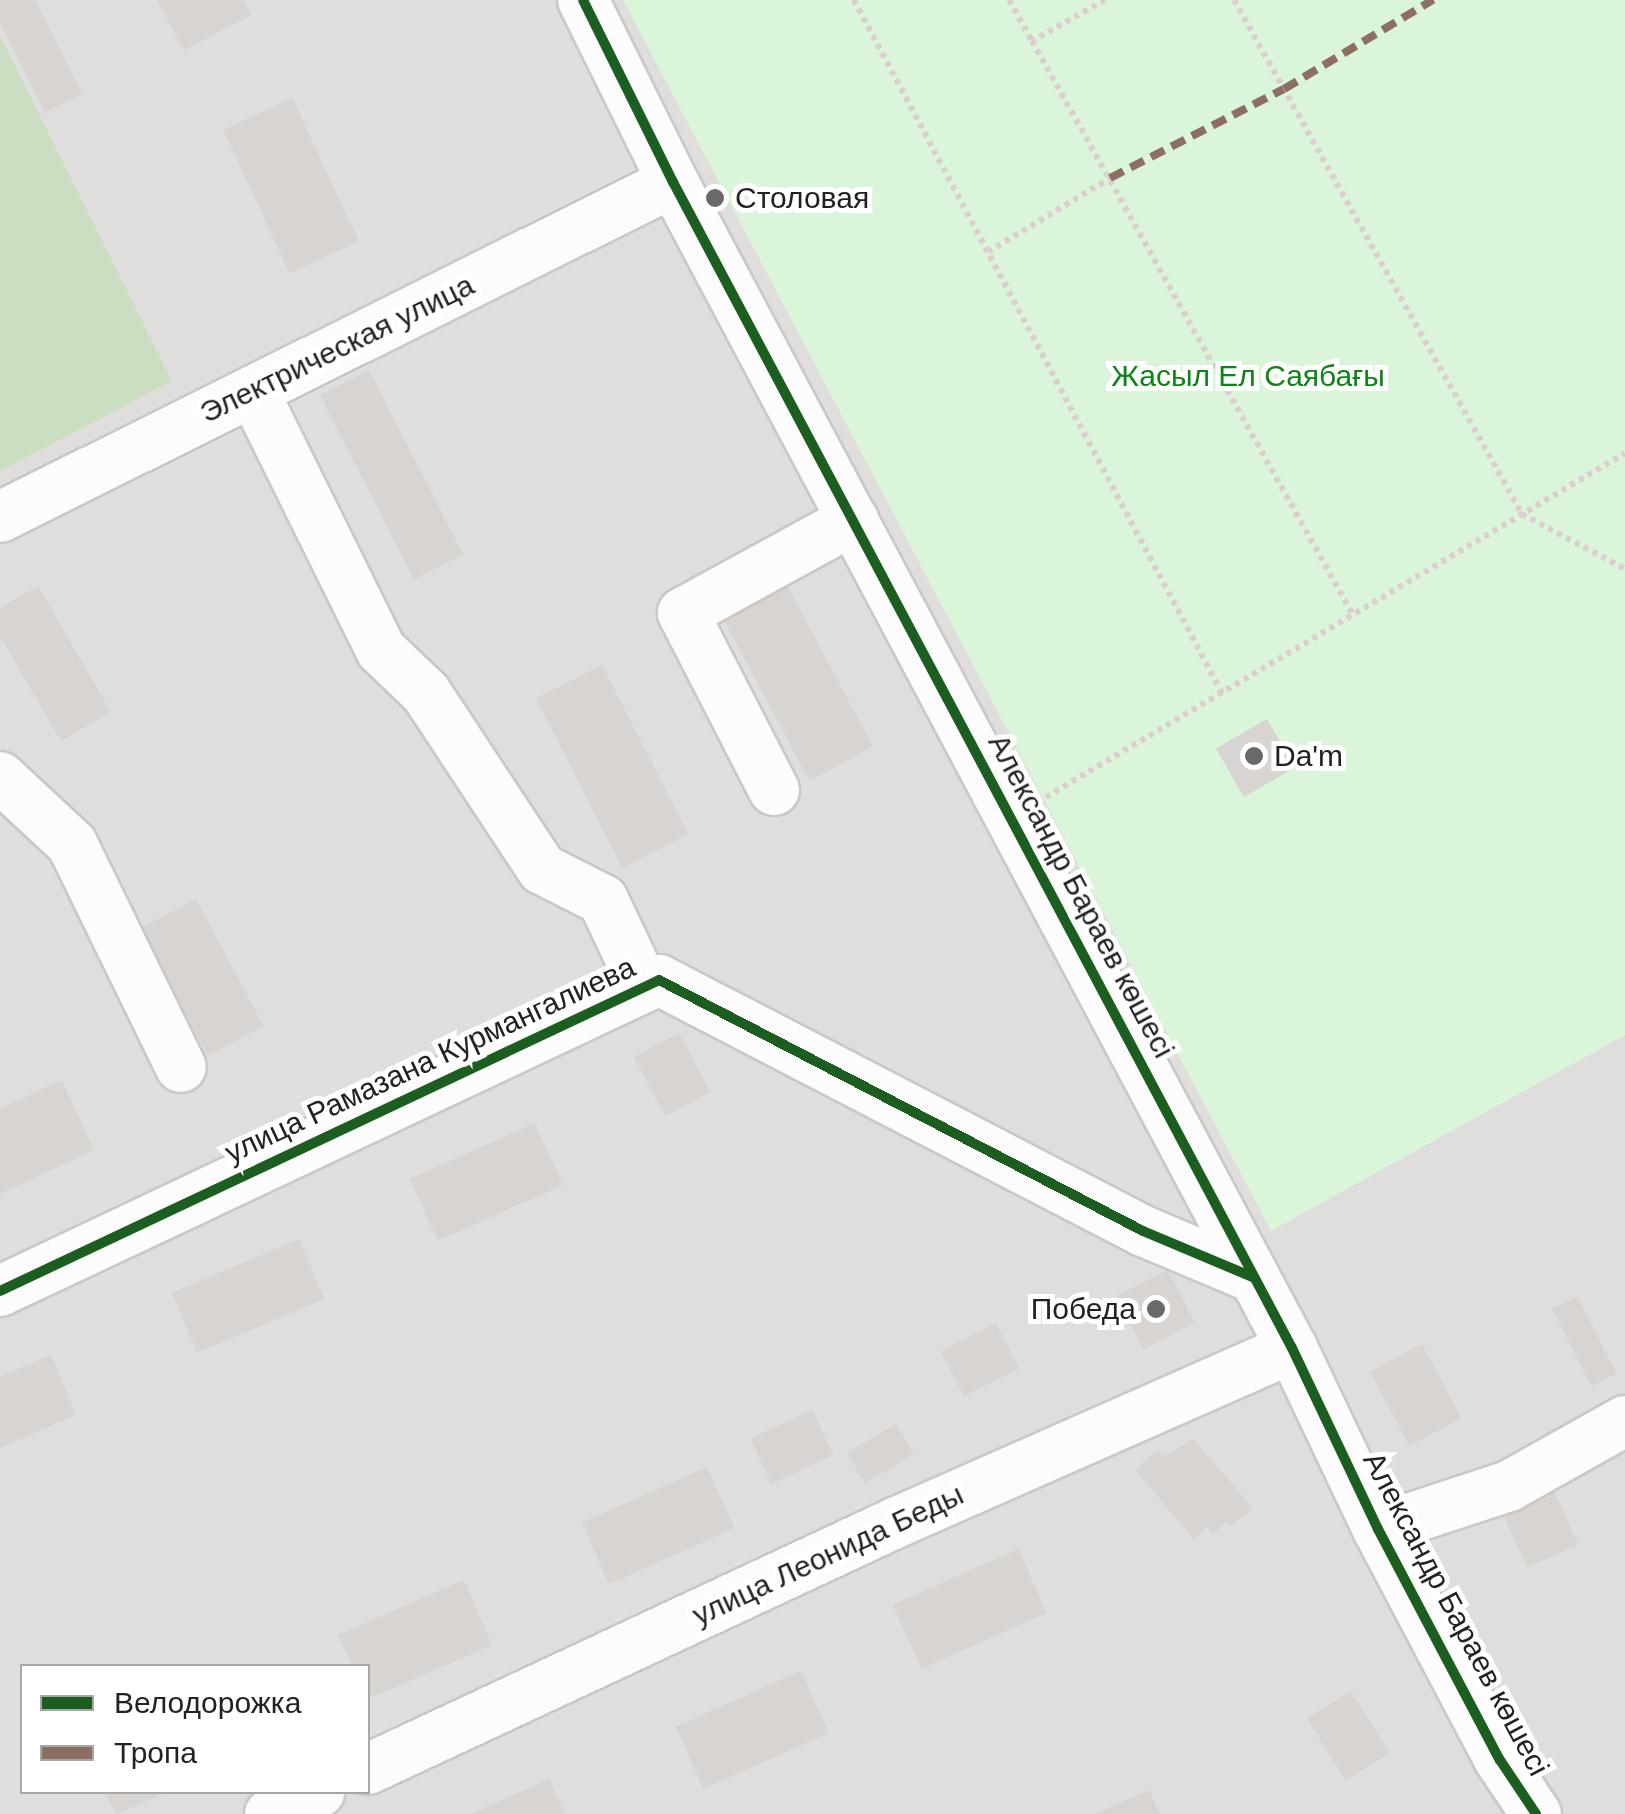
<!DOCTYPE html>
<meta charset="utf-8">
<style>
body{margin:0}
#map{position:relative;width:1625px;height:1814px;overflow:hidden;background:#f0eeeb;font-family:Arial,sans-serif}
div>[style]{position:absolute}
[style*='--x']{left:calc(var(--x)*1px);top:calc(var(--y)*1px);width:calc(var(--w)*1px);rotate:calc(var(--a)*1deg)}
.residential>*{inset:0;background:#dfdedc}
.forest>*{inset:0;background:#cbdec1}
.park>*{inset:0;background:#daf5da}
.building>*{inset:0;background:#d7d4d2;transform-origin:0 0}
.path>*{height:6px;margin-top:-3px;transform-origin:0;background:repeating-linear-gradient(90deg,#dccecd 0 5px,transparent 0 10px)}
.roads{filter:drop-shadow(2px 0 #c9c8c7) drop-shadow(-2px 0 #c9c8c7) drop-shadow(0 2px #c9c8c7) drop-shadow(0 -2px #c9c8c7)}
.minor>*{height:50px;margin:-25px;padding:0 25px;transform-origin:25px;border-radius:25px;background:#fdfcfc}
.quiet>*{height:8px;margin-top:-4px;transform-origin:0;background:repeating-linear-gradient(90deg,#8d6e63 0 15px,transparent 0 23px)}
.cycleway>*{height:10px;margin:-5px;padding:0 5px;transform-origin:5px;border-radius:5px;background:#1b5e20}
.dots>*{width:28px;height:28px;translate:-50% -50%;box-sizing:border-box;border:5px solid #fff;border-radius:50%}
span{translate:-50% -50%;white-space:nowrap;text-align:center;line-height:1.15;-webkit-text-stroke:10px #fff;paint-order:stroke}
.poi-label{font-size:30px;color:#222}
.left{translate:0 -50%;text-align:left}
.right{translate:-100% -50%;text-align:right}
.street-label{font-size:30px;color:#222}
.park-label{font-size:30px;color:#0c8416}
.legend{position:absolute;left:20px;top:1664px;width:350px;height:130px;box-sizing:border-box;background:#fff;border:2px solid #a7a7a7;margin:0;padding:12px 18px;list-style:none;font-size:30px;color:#222}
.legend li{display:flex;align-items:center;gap:20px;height:50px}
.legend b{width:50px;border:2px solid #a7a7a7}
</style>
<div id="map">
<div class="residential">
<i style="clip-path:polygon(evenodd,0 0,1625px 0,1625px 1814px,0 1814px,0 0,22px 1666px,368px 1666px,368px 1792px,22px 1792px,22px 1666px)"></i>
</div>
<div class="forest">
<i style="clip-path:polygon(0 36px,172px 381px,0 471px)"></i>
</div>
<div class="park">
<i style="clip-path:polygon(623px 0,1625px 0,1625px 1035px,1271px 1231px)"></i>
</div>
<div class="building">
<i style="clip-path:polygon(0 0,35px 0,82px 94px,45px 113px,0 23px)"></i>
<i style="clip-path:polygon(157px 0,244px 0,251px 15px,184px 50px)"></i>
<i style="left:292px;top:98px;width:158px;height:76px;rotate:65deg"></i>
<i style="left:369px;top:370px;width:207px;height:55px;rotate:63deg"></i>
<i style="clip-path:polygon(38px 586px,111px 712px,61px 741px,0 636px,0 608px)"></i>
<i style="left:788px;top:587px;width:181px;height:72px;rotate:62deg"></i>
<i style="left:602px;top:665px;width:190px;height:74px;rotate:63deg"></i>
<i style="left:1267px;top:719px;width:56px;height:59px;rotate:60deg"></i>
<i style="left:196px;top:899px;width:144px;height:63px;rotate:62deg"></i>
<i style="left:679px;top:1033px;width:67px;height:51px;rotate:62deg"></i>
<i style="clip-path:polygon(62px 1080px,94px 1150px,0 1194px,0 1109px)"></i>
<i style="left:535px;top:1123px;width:68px;height:137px;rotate:66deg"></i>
<i style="left:299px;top:1239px;width:65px;height:138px;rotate:67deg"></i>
<i style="left:1168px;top:1270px;width:59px;height:58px;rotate:63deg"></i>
<i style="left:1577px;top:1296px;width:87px;height:28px;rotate:63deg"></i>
<i style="left:996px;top:1323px;width:51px;height:62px;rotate:63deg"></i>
<i style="left:1422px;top:1344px;width:84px;height:59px;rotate:62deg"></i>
<i style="clip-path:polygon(51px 1355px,76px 1415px,0 1448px,0 1377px)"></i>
<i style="left:812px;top:1410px;width:50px;height:68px;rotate:65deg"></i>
<i style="left:896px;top:1424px;width:35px;height:57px;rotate:59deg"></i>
<i style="clip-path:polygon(1193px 1439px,1253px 1508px,1230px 1527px,1226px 1522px,1213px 1534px,1207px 1527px,1194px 1539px,1135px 1470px,1158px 1450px,1163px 1457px)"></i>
<i style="left:707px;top:1467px;width:67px;height:137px;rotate:66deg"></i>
<i style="left:1553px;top:1488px;width:62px;height:56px;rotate:66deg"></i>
<i style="left:1018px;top:1549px;width:70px;height:137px;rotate:66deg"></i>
<i style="clip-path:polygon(464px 1580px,492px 1645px,368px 1699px,368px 1666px,352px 1666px,338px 1635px)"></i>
<i style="left:801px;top:1671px;width:68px;height:137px;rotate:66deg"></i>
<i style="left:1351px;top:1691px;width:73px;height:52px;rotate:58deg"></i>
<i style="clip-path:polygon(549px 1779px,565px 1814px,470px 1814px)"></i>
<i style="clip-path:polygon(1149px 1790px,1160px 1814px,1095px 1814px)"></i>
<i style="clip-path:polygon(104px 1792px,167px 1792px,117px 1814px)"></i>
</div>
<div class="path">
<i style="--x:854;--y:0;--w:785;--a:62.03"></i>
<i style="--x:1009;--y:0;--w:47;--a:60.7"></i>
<i style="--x:1105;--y:0;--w:84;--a:150.7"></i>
<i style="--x:1032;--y:41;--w:658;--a:60.78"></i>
<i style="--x:1234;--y:0;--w:589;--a:60.74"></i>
<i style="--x:1522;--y:514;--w:117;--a:28.1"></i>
<i style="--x:988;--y:252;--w:143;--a:-31.2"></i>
<i style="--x:1046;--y:797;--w:673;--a:-30.72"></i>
</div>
<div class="roads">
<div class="minor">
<i style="--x:583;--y:0;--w:203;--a:63.7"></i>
<i style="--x:673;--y:182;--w:1320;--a:62.04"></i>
<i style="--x:1292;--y:1348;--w:200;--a:64.6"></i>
<i style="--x:1378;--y:1529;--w:261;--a:62.2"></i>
<i style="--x:1500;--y:1760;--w:65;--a:56.3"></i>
<i style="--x:253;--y:391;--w:289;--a:63.7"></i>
<i style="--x:381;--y:650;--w:62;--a:43.7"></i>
<i style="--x:426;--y:693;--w:211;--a:56.6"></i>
<i style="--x:542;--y:869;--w:68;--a:26.9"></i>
<i style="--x:603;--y:900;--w:96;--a:64.8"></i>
<i style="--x:0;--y:517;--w:752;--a:-26.46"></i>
<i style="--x:0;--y:777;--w:98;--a:42.9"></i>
<i style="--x:72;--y:844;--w:248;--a:64"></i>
<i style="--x:774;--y:790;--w:199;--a:-117.2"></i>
<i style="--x:683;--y:613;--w:194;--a:-28.7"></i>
<i style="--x:0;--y:1291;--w:729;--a:-25.26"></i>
<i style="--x:659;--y:980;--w:545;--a:27.41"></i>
<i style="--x:1143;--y:1231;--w:121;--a:22.8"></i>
<i style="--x:1378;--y:1529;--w:138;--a:-18.2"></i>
<i style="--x:1509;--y:1486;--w:133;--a:-29.3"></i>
<i style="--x:368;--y:1769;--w:582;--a:-25.02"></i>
<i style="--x:895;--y:1523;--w:434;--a:-23.8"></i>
<i style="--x:270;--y:1814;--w:54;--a:-24.2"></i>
</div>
</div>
<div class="quiet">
<i style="--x:1110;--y:178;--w:195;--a:-27.1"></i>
<i style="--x:1284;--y:89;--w:174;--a:-30.9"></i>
</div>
<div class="cycleway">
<i style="--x:583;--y:0;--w:203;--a:63.7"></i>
<i style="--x:673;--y:182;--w:1320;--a:62.04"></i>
<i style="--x:1292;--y:1348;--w:200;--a:64.6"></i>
<i style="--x:1378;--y:1529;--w:261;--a:62.2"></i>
<i style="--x:1500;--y:1760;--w:65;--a:56.3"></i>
<i style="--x:0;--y:1291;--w:729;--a:-25.26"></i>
<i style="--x:659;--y:980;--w:545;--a:27.41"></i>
<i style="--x:1143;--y:1231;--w:121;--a:22.8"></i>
</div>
<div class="dots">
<i style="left:715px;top:198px;background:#6a6968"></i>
<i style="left:1254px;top:756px;background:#6a6968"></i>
<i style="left:1156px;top:1309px;background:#6a6968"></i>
</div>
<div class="poi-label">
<span class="left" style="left:735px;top:198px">Столовая</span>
<span class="left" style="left:1274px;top:756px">Da'm</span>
<span class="right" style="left:1136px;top:1309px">Победа</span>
</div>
<div class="street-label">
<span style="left:337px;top:349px;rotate:-26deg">Электрическая улица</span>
<span style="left:1081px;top:896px;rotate:62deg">Александр Бараев көшесі</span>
<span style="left:430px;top:1060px;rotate:-25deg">улица Рамазана Курмангалиева</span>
<span style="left:828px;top:1555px;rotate:-25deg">улица Леонида Беды</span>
<span style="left:1456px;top:1614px;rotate:62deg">Александр Бараев көшесі</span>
</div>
<div class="park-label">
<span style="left:1248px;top:376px">Жасыл Ел Саябағы</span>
</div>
<ul class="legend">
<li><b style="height:12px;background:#1b5e20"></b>Велодорожка</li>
<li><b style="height:12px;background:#8d6e63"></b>Тропа</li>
</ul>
</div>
